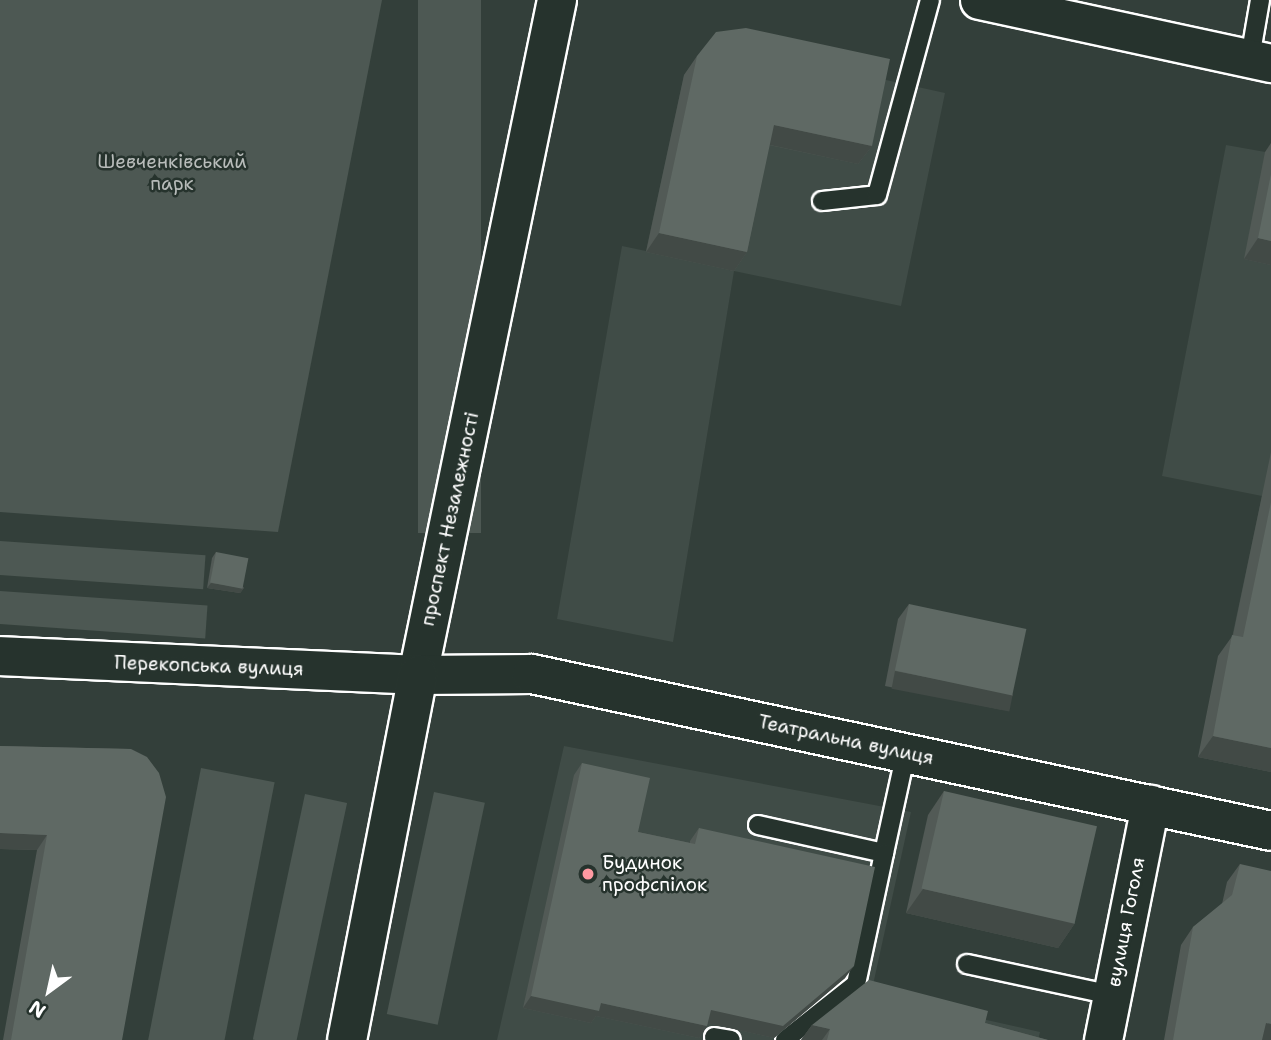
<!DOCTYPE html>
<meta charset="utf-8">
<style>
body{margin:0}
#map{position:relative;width:1271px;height:1040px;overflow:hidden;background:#333f3a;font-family:"Shantell Sans",sans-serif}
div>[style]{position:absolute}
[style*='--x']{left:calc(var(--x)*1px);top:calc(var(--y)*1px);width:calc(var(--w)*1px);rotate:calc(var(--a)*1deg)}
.built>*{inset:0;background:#404c47}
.green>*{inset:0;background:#4d5853;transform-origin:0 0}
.roads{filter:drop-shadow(2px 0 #fff) drop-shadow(-2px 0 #fff) drop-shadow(0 2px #fff) drop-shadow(0 -2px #fff)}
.lane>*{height:18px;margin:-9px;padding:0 9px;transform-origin:9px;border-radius:9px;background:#26332d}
.street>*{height:37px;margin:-18.5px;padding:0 18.5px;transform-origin:18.5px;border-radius:18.5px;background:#26332d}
.secondary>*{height:38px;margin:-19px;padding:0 19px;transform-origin:19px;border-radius:19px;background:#26332d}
.primary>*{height:38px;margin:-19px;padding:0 19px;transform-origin:19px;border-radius:19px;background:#26332d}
.wall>*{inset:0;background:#525a56}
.shaded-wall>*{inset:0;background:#424a46;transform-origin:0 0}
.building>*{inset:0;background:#5f6964;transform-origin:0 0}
.dots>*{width:19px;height:19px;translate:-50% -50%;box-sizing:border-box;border:4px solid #26332d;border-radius:50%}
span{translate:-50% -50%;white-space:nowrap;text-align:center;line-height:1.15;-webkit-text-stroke:5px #26332d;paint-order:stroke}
.park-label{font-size:19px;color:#b8bcba}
.street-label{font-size:19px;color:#fff}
.poi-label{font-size:19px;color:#fff}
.left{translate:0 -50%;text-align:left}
.north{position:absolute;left:14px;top:956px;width:70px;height:70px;-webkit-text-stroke:5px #26332d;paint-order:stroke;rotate:213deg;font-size:19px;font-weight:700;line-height:28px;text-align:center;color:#fff}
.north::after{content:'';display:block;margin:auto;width:24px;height:32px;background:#fff;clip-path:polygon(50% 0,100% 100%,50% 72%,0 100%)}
</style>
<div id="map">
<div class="built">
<i style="clip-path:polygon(702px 51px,877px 78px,945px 93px,901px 306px,734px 271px,673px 642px,557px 619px,622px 246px,646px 251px,684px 75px)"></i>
<i style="clip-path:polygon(1226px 145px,1271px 153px,1271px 650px,1231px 642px,1262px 496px,1162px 476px)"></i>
<i style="clip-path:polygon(564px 746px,911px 812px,871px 994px,1040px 1032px,1038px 1040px,497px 1040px)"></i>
</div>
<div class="green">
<i style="clip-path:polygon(0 0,382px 0,278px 532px,0 512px)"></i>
<i style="left:418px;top:0;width:63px;height:533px"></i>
<i style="left:0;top:541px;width:206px;height:34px;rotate:4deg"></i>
<i style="left:0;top:591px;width:208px;height:33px;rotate:4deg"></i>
<i style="left:201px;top:768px;width:75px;height:277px;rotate:11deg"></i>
<i style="left:434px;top:792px;width:52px;height:227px;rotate:12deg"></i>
<i style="left:305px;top:794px;width:43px;height:251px;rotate:12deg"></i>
</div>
<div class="roads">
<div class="lane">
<i style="--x:1250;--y:58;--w:59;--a:-80.2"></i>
<i style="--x:822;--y:201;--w:55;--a:-6.2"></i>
<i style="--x:877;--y:195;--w:202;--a:-74.8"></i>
<i style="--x:758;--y:825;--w:129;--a:12.5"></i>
<i style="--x:884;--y:853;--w:103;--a:-77.7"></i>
<i style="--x:967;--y:964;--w:148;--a:12.1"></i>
<i style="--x:714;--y:1037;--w:17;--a:10"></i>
<i style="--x:785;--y:1040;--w:90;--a:-38.3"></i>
<i style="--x:856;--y:984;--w:134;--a:-77.9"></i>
</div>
<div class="street">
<i style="--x:979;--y:0;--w:299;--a:12.2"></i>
<i style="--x:1103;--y:1040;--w:241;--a:-78.7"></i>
</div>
<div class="secondary">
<i style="--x:557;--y:0;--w:689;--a:101.64"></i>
<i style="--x:418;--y:675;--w:114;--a:-0.5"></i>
<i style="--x:532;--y:674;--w:755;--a:11.99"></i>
</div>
<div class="primary">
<i style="--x:0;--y:656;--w:418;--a:2.6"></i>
<i style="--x:418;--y:675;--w:372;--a:101"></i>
</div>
</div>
<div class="wall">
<i style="clip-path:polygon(697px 56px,872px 146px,858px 164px,769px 145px,747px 252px,734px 271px,646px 252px,684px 75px)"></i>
<i style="clip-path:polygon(1271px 143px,1271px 265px,1244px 259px,1265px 152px)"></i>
<i style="clip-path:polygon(1271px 452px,1271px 772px,1198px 757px,1218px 656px,1233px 635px)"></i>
<i style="clip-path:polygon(216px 552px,244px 588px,240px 593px,207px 588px,212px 558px)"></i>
<i style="clip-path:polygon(909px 604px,1013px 695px,1003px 710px,885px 686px,898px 619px)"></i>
<i style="clip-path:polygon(0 746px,131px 749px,122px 1040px,3px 1040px,37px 850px,0 849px)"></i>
<i style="clip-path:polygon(582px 763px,638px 832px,690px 843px,690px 841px,699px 828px,845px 978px,774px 1038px,708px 1023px,699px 1038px,596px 1016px,591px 1023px,523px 1008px,574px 775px)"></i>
<i style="clip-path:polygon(944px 791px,1075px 923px,1058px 948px,906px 913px,928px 815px)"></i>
<i style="clip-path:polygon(1240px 864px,1271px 1040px,1164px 1040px,1181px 945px,1193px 927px,1222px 904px,1227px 882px)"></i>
<i style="clip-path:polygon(985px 1023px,1048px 1040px,801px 1040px,812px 1025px)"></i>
</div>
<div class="shaded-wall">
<i style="clip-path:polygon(774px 125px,872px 146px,858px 164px,761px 143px)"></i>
<i style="clip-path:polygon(659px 233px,747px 252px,734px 271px,646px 252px)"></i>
<i style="clip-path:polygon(1258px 238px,1271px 241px,1271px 265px,1244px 259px)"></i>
<i style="clip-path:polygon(211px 583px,244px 588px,240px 593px,207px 588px)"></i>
<i style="left:895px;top:671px;width:120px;height:18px;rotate:11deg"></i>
<i style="clip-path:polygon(1213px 736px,1271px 748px,1271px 772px,1198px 757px)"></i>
<i style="clip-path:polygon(0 833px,47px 835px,37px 850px,0 849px)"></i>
<i style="clip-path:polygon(923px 889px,1075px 923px,1058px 948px,906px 913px)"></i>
<i style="clip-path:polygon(854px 966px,845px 978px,774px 1038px,703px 1022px,711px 1010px)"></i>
<i style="clip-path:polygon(531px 996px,601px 1003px,707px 1026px,699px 1038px,596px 1016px,591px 1023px,523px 1008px)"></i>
<i style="clip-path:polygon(1266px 1023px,1271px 1024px,1271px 1040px,1255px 1040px)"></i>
<i style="clip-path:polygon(812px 1025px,830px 1029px,822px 1040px,801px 1040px)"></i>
</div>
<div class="building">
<i style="clip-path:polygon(746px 28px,890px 59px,872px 146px,774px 125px,747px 252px,659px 233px,697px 56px,716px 32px)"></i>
<i style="clip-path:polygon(1271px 174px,1271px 241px,1258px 238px)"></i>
<i style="clip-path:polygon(1271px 502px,1271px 748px,1213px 736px,1232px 635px,1243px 637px)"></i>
<i style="left:216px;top:552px;width:33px;height:31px;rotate:11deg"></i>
<i style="left:909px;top:604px;width:120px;height:68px;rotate:12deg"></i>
<i style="clip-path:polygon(0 746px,131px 749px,147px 757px,159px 773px,166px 797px,122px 1040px,11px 1040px,47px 835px,0 833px)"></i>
<i style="clip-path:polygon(582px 763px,650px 778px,638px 832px,695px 844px,699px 828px,875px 867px,854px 966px,783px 1026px,711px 1010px,707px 1026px,601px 1003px,599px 1011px,531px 996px)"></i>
<i style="left:944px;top:791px;width:157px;height:100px;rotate:13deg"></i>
<i style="clip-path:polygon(1240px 864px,1271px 871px,1271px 1024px,1266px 1023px,1262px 1040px,1173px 1040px,1193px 927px,1232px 895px)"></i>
<i style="clip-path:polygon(869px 980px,988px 1011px,985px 1023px,1048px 1040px,827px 1040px,830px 1029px,812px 1025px)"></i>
</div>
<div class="dots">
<i style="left:588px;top:874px;background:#ff9aa2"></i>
</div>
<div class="park-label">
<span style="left:172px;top:173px">Шевченківський<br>парк</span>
</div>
<div class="street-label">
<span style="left:450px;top:519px;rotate:-78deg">проспект Незалежності</span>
<span style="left:209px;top:666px;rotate:2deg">Перекопська вулиця</span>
<span style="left:846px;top:740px;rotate:12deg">Театральна вулиця</span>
<span style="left:1126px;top:922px;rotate:-79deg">вулиця Гоголя</span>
</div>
<div class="poi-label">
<span class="left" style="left:602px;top:874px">Будинок<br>профспілок</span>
</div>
<div class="north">N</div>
</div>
